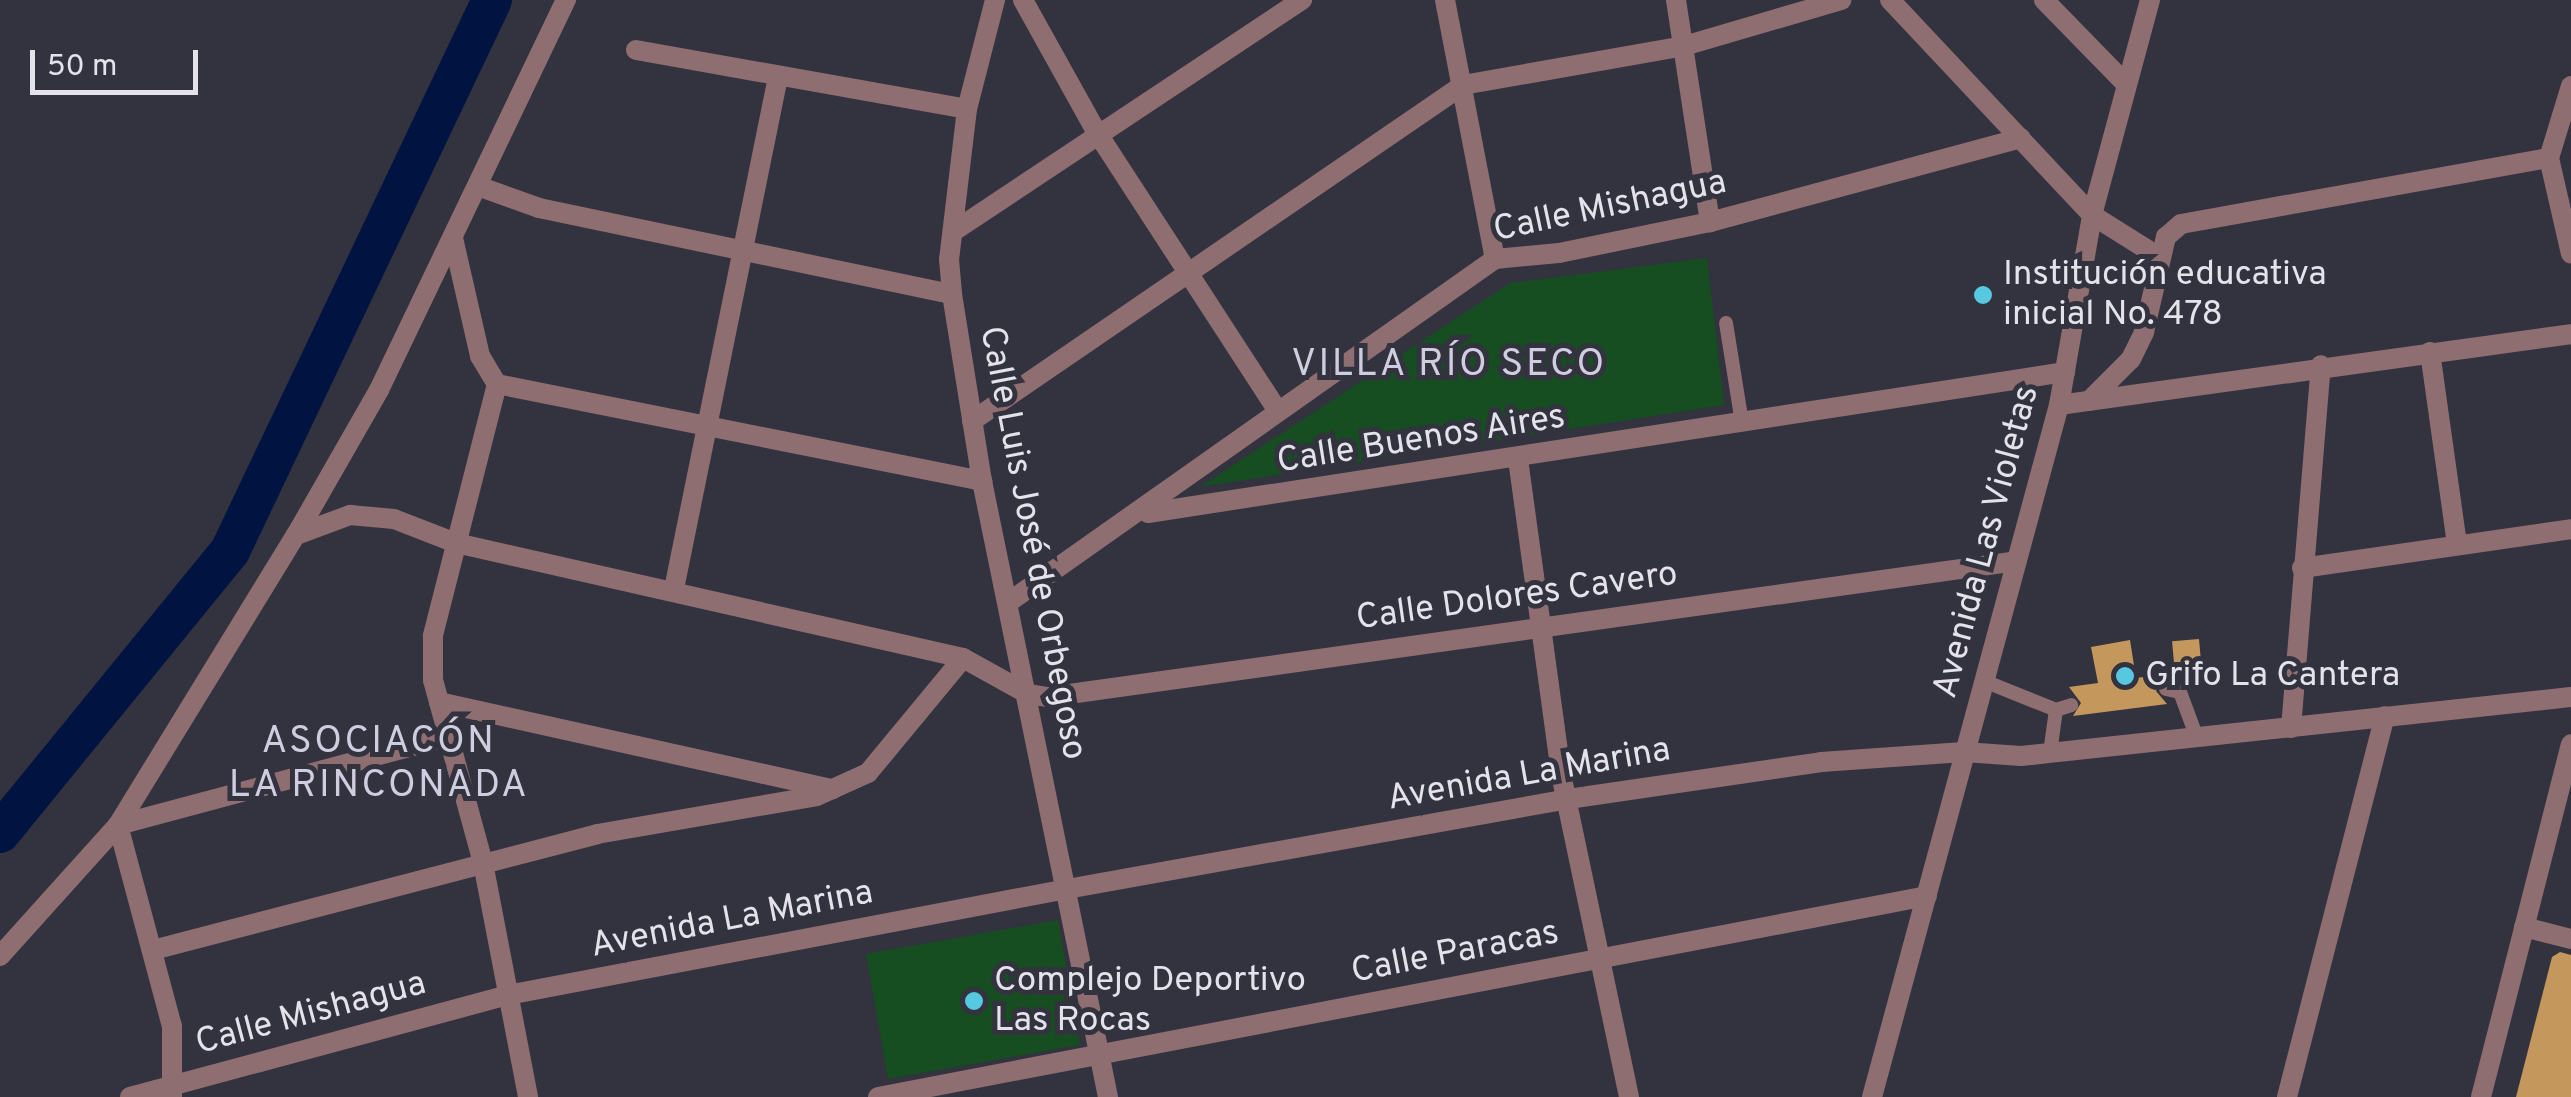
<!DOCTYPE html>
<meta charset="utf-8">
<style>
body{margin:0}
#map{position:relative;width:2571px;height:1097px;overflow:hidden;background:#33323f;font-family:Overpass,sans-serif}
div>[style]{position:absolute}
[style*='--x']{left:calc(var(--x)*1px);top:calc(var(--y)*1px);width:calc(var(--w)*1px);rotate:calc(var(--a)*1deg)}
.green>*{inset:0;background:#164d21;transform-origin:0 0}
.river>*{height:40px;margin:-20px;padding:0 20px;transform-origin:20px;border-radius:20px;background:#001341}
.building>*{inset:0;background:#c4985d;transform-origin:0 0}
.service>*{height:14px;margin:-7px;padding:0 7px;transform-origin:7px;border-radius:7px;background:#8f6e72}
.minor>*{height:20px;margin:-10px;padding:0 10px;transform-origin:10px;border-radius:10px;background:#8f6e72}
.tertiary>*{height:20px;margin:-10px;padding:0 10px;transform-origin:10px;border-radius:10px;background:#8f6e72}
.dots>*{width:28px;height:28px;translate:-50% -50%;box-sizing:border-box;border:5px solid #33323f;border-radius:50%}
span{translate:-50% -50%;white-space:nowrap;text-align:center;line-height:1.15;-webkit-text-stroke:10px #33323f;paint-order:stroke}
.street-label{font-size:35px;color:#e4e3ec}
.poi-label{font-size:35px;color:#e4e3ec}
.left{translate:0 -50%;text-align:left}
.neighbourhood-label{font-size:38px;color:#cfcddf;letter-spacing:2.5px}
.scale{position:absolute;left:30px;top:50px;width:168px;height:45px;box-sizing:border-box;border:5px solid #e4e3ec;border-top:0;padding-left:12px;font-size:30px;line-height:35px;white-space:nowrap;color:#e4e3ec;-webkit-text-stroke:8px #33323f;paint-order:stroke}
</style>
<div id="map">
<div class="green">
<i style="clip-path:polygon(1707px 258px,1724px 405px,1200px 487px,1510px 283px)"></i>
<i style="left:1058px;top:920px;width:127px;height:195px;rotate:80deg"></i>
</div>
<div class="river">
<i style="--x:0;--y:833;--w:364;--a:-50.8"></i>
<i style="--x:230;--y:551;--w:610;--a:-64.57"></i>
</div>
<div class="building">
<i style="left:2199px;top:639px;width:33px;height:27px;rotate:85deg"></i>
<i style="clip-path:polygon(2130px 640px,2136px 678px,2164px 674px,2156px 691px,2167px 704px,2073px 716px,2081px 703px,2069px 687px,2098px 683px,2091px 647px)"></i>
<i style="clip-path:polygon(2560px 952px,2571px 955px,2571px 1097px,2516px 1097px,2552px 957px)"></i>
</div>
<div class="service">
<i style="--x:1726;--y:323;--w:101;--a:80.9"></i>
<i style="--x:1984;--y:681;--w:78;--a:21.9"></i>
<i style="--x:2166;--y:689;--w:14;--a:12"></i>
<i style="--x:2180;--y:692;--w:49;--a:69.7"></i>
<i style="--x:2050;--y:753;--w:43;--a:-82.1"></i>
<i style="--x:2056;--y:710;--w:16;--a:-18"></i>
</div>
<div class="minor">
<i style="--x:995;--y:0;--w:113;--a:104.4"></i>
<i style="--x:967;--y:109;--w:151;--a:96.8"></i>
<i style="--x:949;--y:259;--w:35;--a:85"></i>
<i style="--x:952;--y:294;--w:189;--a:80.9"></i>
<i style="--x:982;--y:481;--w:629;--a:78.44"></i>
<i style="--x:1023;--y:0;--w:150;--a:60.9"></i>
<i style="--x:1096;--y:131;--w:334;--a:57"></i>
<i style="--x:1445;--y:0;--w:264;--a:79.1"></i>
<i style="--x:1676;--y:0;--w:225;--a:81.3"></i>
<i style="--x:2044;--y:0;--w:116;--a:45.7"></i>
<i style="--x:2150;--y:0;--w:223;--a:105.1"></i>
<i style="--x:2092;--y:215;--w:79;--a:32.1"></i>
<i style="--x:636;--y:50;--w:336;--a:10.1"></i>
<i style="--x:2571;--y:86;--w:75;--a:107"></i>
<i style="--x:2549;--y:158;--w:98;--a:77.1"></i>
<i style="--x:478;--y:186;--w:65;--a:19.8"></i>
<i style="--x:539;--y:208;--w:422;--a:11.8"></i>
<i style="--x:954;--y:231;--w:418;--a:-33.6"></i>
<i style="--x:453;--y:238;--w:121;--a:77.1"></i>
<i style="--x:480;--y:356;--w:33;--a:59"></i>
<i style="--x:497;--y:384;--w:495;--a:11.3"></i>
<i style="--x:2430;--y:352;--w:195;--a:82"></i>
<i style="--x:497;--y:384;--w:260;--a:104.3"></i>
<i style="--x:433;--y:636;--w:44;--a:90"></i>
<i style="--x:433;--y:680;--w:190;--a:74.7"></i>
<i style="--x:483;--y:863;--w:238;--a:79.1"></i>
<i style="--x:2089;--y:401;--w:59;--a:-45"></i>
<i style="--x:2131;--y:359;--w:30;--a:-64"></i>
<i style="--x:2144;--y:332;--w:98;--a:-77"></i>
<i style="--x:2166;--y:237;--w:20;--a:-41"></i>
<i style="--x:2181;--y:224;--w:374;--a:-10.2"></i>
<i style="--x:2059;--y:405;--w:517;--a:-7.89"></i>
<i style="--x:972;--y:421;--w:595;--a:-34.38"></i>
<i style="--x:1463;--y:85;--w:224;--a:-10"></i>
<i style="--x:1684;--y:46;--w:164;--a:-16.3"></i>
<i style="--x:1518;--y:459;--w:323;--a:82.2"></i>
<i style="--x:1562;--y:779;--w:325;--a:78.1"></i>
<i style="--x:1148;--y:513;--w:928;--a:-8.74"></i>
<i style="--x:296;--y:535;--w:58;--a:-20.3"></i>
<i style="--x:350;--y:515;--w:44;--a:5.2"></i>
<i style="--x:394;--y:519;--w:66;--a:21.2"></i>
<i style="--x:456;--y:543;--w:520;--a:12.78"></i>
<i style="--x:963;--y:658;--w:74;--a:29"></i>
<i style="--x:1028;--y:694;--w:20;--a:9"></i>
<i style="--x:1048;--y:697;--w:978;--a:-7.99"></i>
<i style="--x:2302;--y:568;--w:272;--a:-8.2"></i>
<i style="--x:674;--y:589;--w:522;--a:-78.52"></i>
<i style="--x:1009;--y:602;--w:595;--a:-35.21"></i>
<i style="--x:1495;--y:259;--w:64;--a:-5.4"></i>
<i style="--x:1559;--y:253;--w:154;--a:-11.6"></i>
<i style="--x:1710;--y:222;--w:322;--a:-15.1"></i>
<i style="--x:439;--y:702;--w:403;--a:12.5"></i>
<i style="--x:2291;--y:728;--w:364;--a:-85.3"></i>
<i style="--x:118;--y:825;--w:344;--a:-15"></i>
<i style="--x:118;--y:825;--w:208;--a:75"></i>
<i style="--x:172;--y:1026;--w:70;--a:90"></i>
<i style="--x:2524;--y:927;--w:49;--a:14.3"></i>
<i style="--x:153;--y:950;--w:459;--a:-14.6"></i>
<i style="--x:597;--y:834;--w:223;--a:-9.8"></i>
<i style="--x:817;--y:796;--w:56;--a:-24.3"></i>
<i style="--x:868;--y:773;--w:149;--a:-50.4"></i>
<i style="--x:0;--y:956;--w:176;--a:-48"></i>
<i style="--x:118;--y:825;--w:340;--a:-58.5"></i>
<i style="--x:296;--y:535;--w:167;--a:-60.2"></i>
<i style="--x:379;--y:390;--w:433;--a:-64.4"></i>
<i style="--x:130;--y:1097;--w:392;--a:-15.1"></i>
<i style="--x:508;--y:995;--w:569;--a:-10.74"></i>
<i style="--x:1067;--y:889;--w:509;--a:-10.18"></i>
<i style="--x:1568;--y:799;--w:256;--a:-8.3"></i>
<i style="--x:1821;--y:762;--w:143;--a:-4"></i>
<i style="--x:878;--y:1097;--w:1068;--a:-10.85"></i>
<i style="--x:2287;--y:1097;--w:393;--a:-75.6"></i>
</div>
<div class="tertiary">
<i style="--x:1964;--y:752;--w:57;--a:4"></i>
<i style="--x:2021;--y:756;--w:553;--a:-6.12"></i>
<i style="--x:1872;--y:1097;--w:717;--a:-74.88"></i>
<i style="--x:2059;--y:405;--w:193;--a:-80.1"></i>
<i style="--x:2092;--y:215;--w:295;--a:-133.2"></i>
<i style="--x:2481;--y:1097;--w:364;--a:-75.7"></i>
</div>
<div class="dots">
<i style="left:1983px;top:295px;background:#56c9e1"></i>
<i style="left:2125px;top:676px;background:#56c9e1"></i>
<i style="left:974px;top:1001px;background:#56c9e1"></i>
</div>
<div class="street-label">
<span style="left:1610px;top:207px;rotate:-12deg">Calle Mishagua</span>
<span style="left:1421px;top:440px;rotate:-9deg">Calle Buenos Aires</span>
<span style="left:1987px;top:542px;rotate:-75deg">Avenida Las Violetas</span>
<span style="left:1032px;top:543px;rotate:79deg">Calle Luis José de Orbegoso</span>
<span style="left:1517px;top:597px;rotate:-8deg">Calle Dolores Cavero</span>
<span style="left:1529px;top:775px;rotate:-10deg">Avenida La Marina</span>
<span style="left:732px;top:920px;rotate:-11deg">Avenida La Marina</span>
<span style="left:1455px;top:953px;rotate:-11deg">Calle Paracas</span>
<span style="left:311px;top:1014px;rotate:-15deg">Calle Mishagua</span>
</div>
<div class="poi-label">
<span class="left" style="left:2003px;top:295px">Institución educativa<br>inicial No. 478</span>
<span class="left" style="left:2145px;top:676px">Grifo La Cantera</span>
<span class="left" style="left:994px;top:1001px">Complejo Deportivo<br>Las Rocas</span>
</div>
<div class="neighbourhood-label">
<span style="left:1449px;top:366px">VILLA RÍO SECO</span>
<span style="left:379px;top:765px">ASOCIACÓN<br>LA RINCONADA</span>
</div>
<div class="scale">50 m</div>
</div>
